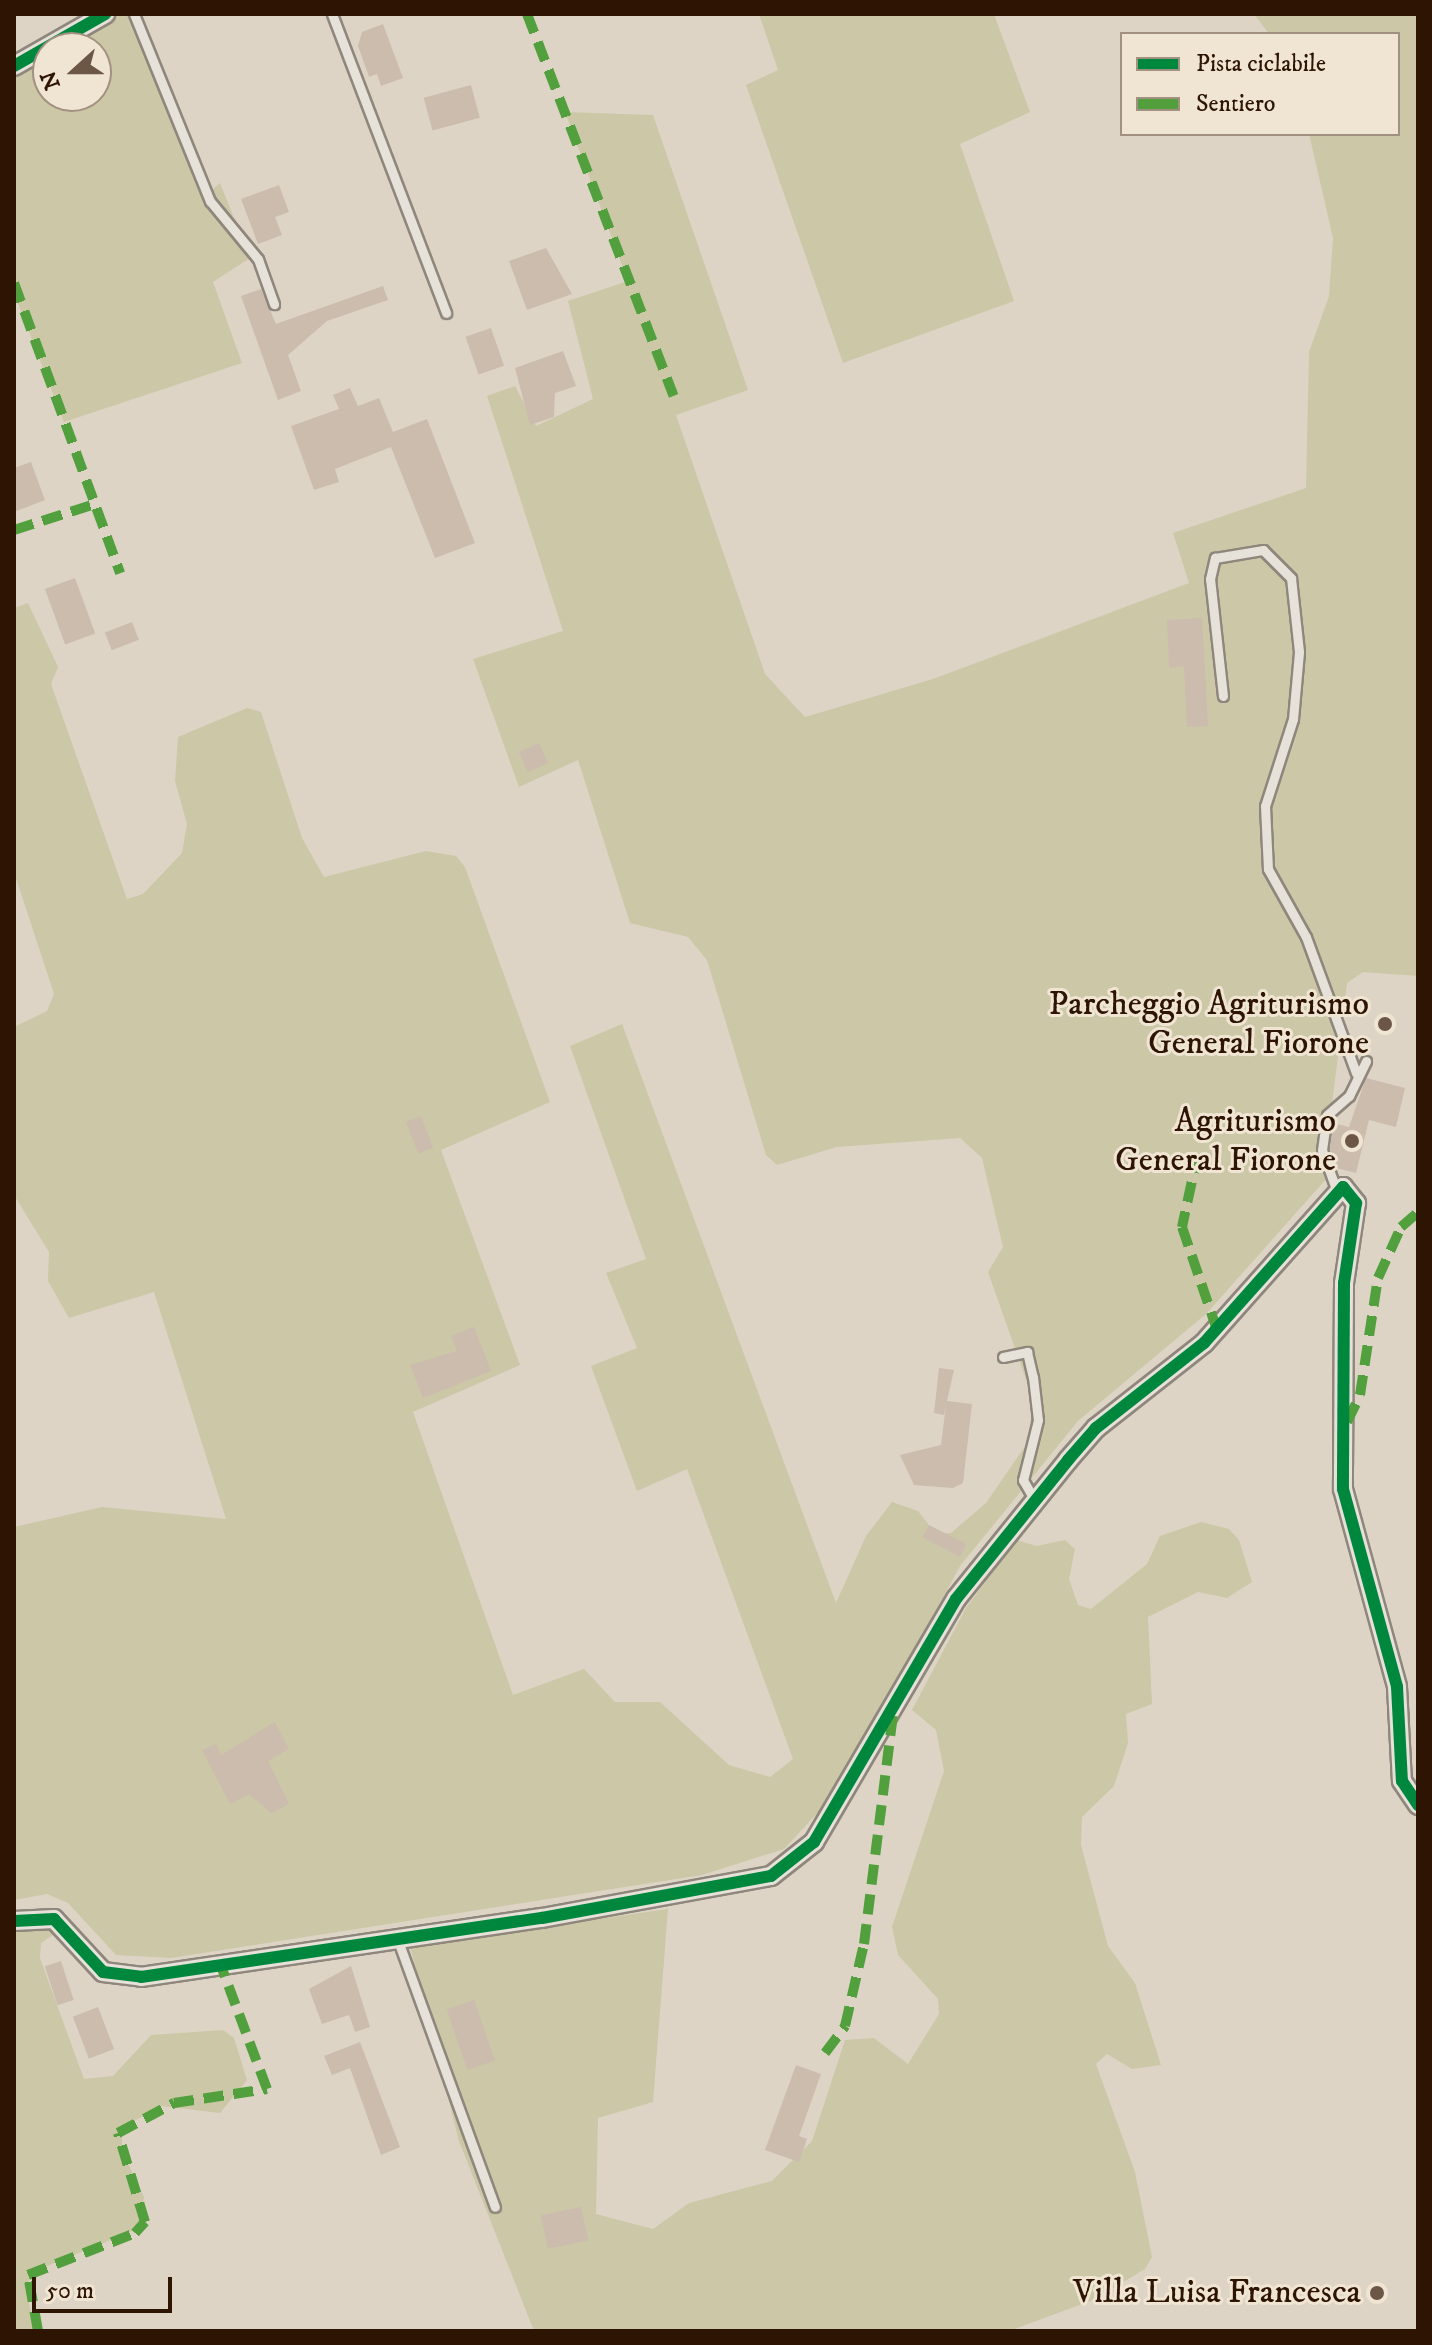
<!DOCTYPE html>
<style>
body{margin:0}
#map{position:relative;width:1432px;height:2345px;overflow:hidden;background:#ded4c6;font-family:"IM FELL DW Pica",serif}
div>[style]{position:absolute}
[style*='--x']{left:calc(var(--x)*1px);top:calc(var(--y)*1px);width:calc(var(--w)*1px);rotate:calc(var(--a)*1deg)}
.green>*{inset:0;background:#ccc7a6}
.building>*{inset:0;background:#cbbcae;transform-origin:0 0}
.roads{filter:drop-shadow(2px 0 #8f867c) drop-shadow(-2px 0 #8f867c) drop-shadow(0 2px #8f867c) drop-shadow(0 -2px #8f867c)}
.lane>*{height:9px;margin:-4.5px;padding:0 4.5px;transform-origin:4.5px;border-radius:4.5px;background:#e6e1d9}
.street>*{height:18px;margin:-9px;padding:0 9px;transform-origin:9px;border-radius:9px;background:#e6e1d9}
.quiet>*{height:10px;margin-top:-5px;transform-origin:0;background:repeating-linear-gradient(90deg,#52a03d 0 20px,transparent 0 30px)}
.cycleway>*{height:12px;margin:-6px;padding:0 6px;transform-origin:6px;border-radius:6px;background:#00873e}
.dots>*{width:22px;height:22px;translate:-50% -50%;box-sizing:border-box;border:4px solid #f0e5d3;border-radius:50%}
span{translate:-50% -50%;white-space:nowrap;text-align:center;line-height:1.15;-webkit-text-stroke:6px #f0e5d3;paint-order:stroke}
.poi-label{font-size:34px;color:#2e1403}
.right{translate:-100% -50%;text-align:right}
.frame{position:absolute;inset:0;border:16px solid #2e1403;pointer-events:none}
.legend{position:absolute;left:1120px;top:32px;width:280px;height:104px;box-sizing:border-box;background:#f0e5d3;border:2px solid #a29180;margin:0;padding:10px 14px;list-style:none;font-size:24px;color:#2e1403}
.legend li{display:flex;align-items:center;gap:16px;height:40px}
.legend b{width:40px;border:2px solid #a29180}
.north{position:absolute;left:32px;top:32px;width:80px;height:80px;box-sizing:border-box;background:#f0e5d3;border:2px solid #a29180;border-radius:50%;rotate:249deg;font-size:22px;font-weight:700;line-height:32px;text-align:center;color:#2e1403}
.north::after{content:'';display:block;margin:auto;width:28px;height:36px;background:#6c5747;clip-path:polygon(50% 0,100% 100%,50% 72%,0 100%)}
.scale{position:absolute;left:32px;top:2277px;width:140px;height:36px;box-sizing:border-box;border:4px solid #2e1403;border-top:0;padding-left:10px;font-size:24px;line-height:28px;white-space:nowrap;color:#2e1403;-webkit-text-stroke:6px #f0e5d3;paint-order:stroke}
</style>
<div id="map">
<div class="green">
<i style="clip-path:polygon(116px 14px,128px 14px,203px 198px,220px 183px,250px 258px,213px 282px,242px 363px,64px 422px,14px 293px,14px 67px,48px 50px,48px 96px,96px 96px,96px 48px,51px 48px)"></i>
<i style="clip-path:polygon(759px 14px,994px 14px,1030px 112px,960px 144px,1014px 301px,843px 363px,746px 85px,778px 70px)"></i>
<i style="clip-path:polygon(1254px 14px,1418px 14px,1418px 976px,1363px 972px,1347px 983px,1326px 1153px,1336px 1168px,1206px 1314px,1078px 1421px,960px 1566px,863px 1745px,823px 1807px,784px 1849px,702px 1875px,171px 1958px,116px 1955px,68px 1903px,47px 1894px,14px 1900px,14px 1527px,102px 1507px,226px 1519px,154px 1292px,69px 1318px,48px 1281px,49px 1252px,14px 1195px,14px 1027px,47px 1011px,54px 994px,14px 872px,14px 608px,28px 603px,58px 667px,51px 684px,127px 899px,143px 894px,182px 853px,187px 824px,175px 781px,178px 737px,247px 708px,261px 712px,302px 838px,324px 877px,426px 851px,456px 856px,465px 867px,550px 1102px,441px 1150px,520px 1365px,413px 1412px,513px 1695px,584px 1669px,615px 1702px,660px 1702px,729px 1765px,770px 1777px,793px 1759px,687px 1469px,637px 1491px,591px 1366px,637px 1348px,606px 1273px,646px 1259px,570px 1046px,622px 1024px,836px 1603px,866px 1536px,892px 1502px,918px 1511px,936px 1534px,951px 1533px,986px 1503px,1028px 1442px,1033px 1399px,988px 1272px,1003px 1247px,982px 1158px,960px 1138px,837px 1147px,777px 1165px,766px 1155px,707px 960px,688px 937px,630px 923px,578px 760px,519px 787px,473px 659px,563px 631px,487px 396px,515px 386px,536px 426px,593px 399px,568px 301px,628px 281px,565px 112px,653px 115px,748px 390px,676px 415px,765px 674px,805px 717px,933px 679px,1189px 583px,1173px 533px,1306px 488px,1309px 352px,1329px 296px,1333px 238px,1309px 134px,1398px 134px,1398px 34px,1269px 34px)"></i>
<i style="clip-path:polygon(1201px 1522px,1229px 1529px,1239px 1540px,1252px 1582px,1227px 1598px,1198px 1592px,1148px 1617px,1152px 1704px,1126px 1714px,1128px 1743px,1114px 1786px,1082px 1817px,1081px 1845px,1108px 1946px,1135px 1983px,1161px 2065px,1132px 2069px,1107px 2054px,1096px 2064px,1135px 2172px,1152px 2257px,1145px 2269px,1093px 2300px,1009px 2331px,534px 2331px,459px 2141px,410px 1946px,668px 1909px,653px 2102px,598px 2118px,596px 2214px,653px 2229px,689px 2203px,772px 2181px,812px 2141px,845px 2040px,874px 2038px,908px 2064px,939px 2014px,938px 1999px,898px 1955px,892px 1927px,944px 1771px,936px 1730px,912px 1710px,966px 1608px,1016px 1540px,1037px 1546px,1065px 1540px,1075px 1549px,1069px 1579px,1078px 1605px,1091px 1609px,1147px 1564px,1160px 1536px)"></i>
<i style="clip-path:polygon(50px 1925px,56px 1933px,41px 1943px,40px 1958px,84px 2079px,113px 2076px,151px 2035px,223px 2030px,234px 2038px,247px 2080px,220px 2113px,161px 2106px,122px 2128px,122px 2151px,144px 2197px,140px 2228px,35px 2271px,26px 2285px,34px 2331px,14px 2331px,14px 1929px)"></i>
</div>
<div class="building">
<i style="clip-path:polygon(383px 24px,403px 78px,381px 86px,377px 74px,369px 77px,358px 46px,362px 32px)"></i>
<i style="left:471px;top:85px;width:34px;height:49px;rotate:75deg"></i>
<i style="clip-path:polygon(279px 185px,289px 212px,275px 217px,282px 235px,258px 244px,241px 199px)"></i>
<i style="clip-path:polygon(546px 248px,572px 294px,527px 310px,509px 261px)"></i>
<i style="clip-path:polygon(383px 286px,388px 300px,327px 321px,288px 355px,301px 391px,278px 400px,241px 296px,261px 289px,276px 324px)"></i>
<i style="left:491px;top:328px;width:40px;height:27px;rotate:71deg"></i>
<i style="clip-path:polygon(563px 351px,576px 386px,555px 393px,554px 417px,530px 425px,515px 368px)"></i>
<i style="clip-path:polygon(350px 388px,358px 406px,379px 398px,393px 432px,427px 419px,475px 543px,435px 558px,391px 447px,335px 469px,339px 482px,314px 490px,291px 426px,339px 409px,333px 395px)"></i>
<i style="clip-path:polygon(31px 462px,45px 500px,14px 512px,14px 468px)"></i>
<i style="left:75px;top:578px;width:59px;height:32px;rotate:70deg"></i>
<i style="clip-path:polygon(1202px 618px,1208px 726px,1187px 727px,1184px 666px,1169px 668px,1167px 620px)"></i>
<i style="left:132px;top:622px;width:19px;height:29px;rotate:69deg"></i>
<i style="left:539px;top:743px;width:22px;height:22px;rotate:66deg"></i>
<i style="clip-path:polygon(1366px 1078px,1405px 1088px,1396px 1127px,1369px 1120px,1356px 1173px,1336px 1168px,1330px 1149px,1333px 1123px,1349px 1127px)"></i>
<i style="left:421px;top:1116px;width:34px;height:16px;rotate:69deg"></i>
<i style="clip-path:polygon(474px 1327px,491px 1371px,423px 1398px,410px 1365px,457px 1351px,451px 1336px)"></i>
<i style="clip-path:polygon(939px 1368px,954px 1370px,947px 1401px,972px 1404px,963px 1483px,953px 1488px,914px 1485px,900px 1455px,941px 1445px,946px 1405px,944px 1415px,934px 1413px)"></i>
<i style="left:929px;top:1525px;width:42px;height:14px;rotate:27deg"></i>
<i style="clip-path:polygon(275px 1722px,289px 1749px,268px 1761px,289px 1804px,271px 1813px,249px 1794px,230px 1804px,202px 1750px,216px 1744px,221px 1755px)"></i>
<i style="left:61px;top:1961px;width:41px;height:17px;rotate:72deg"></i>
<i style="clip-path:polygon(351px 1966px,370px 2027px,355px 2032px,349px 2015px,322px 2024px,309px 1989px)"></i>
<i style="left:474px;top:2000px;width:64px;height:29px;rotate:71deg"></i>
<i style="left:98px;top:2007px;width:45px;height:27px;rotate:69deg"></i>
<i style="clip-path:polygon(360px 2042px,400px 2147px,381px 2155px,350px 2068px,332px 2075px,324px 2056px)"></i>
<i style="clip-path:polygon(796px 2065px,821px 2074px,799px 2136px,807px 2139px,799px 2162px,765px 2150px)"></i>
<i style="left:581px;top:2207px;width:34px;height:41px;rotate:78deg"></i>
</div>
<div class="roads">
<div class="lane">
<i style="--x:134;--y:14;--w:202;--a:67.9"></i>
<i style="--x:210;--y:201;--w:75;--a:50.4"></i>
<i style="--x:258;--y:259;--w:48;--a:70.4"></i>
<i style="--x:332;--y:14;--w:320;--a:69.1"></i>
<i style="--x:1223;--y:696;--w:118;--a:-96.3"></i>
<i style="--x:1210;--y:579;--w:22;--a:-77"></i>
<i style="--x:1215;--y:558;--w:49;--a:-9.5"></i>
<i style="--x:1263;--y:550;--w:40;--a:45"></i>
<i style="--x:1291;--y:578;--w:74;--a:83.8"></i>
<i style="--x:1299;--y:652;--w:67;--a:95.1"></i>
<i style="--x:1293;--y:719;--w:91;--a:107.8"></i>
<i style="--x:1265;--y:806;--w:63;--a:87.3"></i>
<i style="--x:1268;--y:869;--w:78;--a:60.8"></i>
<i style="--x:1306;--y:937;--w:145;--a:69.8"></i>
<i style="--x:1336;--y:1189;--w:41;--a:-109.7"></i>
<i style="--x:1322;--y:1150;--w:35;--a:-82"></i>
<i style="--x:1327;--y:1115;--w:29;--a:-41"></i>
<i style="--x:1349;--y:1096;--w:39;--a:-64"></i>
<i style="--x:1003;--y:1357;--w:25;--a:-12"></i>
<i style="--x:1027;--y:1352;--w:26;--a:77"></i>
<i style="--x:1033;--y:1377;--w:43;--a:83.4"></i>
<i style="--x:1038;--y:1420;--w:62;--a:104"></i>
<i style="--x:1023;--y:1480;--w:24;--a:60"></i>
<i style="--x:397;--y:1938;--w:286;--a:70"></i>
</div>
<div class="street">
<i style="--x:14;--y:66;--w:105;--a:-29.7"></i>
<i style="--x:14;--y:1921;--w:40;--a:-2.9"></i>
<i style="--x:54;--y:1919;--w:72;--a:47.2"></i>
<i style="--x:103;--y:1972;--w:38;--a:7"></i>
<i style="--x:141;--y:1977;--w:405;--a:-8.4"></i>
<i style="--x:542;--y:1918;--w:233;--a:-10.4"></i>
<i style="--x:771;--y:1876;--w:55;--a:-38.3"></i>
<i style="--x:814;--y:1842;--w:281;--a:-59.7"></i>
<i style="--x:956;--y:1599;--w:179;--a:-51.1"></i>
<i style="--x:1068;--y:1460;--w:43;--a:-48.8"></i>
<i style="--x:1096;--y:1428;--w:137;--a:-38.2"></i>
<i style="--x:1204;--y:1343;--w:209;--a:-48.3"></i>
<i style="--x:1343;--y:1187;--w:21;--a:51"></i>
<i style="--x:1356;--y:1203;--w:81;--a:98.5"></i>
<i style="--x:1344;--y:1283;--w:206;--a:90.3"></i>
<i style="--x:1343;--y:1489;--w:205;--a:74.7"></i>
<i style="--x:1397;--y:1687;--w:94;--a:87"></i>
<i style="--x:1402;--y:1781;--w:29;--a:56"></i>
</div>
</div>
<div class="quiet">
<i style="--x:527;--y:14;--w:409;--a:69"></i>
<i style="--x:14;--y:283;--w:309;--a:69.9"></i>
<i style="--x:14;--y:530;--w:85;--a:-17.8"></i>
<i style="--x:1198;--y:1153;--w:76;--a:102.2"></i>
<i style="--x:1182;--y:1227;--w:109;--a:71.2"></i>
<i style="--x:1347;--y:1422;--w:30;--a:-64"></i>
<i style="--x:1360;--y:1395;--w:118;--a:-81.3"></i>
<i style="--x:1378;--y:1278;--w:56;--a:-65.7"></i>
<i style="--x:1401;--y:1227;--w:23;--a:-41"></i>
<i style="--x:825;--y:2053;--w:34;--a:-53"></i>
<i style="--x:845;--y:2026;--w:84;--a:-77"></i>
<i style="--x:864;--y:1944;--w:231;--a:-82.8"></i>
<i style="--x:38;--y:2331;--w:57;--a:-100.1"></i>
<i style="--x:28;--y:2275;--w:115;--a:-21.4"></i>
<i style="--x:135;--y:2233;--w:15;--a:-48"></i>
<i style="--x:145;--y:2222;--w:93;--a:-106.9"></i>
<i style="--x:118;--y:2133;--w:64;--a:-28.2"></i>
<i style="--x:174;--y:2103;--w:94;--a:-8.6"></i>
<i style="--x:267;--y:2089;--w:131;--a:-110.5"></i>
</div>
<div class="cycleway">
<i style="--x:14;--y:66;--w:105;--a:-29.7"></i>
<i style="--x:14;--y:1921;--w:40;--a:-2.9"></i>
<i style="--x:54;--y:1919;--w:72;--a:47.2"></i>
<i style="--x:103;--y:1972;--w:38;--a:7"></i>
<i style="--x:141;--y:1977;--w:405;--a:-8.4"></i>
<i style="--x:542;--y:1918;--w:233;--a:-10.4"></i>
<i style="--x:771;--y:1876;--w:55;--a:-38.3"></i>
<i style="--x:814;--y:1842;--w:281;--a:-59.7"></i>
<i style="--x:956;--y:1599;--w:179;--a:-51.1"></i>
<i style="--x:1068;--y:1460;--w:43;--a:-48.8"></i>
<i style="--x:1096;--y:1428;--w:137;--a:-38.2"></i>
<i style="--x:1204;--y:1343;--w:209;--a:-48.3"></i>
<i style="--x:1343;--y:1187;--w:21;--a:51"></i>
<i style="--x:1356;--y:1203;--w:81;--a:98.5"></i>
<i style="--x:1344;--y:1283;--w:206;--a:90.3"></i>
<i style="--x:1343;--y:1489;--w:205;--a:74.7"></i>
<i style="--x:1397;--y:1687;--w:94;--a:87"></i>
<i style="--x:1402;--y:1781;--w:29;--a:56"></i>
</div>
<div class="dots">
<i style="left:1385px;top:1024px;background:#6c5747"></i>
<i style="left:1352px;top:1141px;background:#6c5747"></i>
<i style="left:1377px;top:2293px;background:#6c5747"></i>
</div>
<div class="poi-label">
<span class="right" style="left:1369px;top:1024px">Parcheggio Agriturismo<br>General Fiorone</span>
<span class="right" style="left:1336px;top:1141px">Agriturismo<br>General Fiorone</span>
<span class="right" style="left:1361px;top:2293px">Villa Luisa Francesca</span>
</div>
<div class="frame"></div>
<ul class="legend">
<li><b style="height:10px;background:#00873e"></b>Pista ciclabile</li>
<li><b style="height:10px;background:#52a03d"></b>Sentiero</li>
</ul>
<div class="north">N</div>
<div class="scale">50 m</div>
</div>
